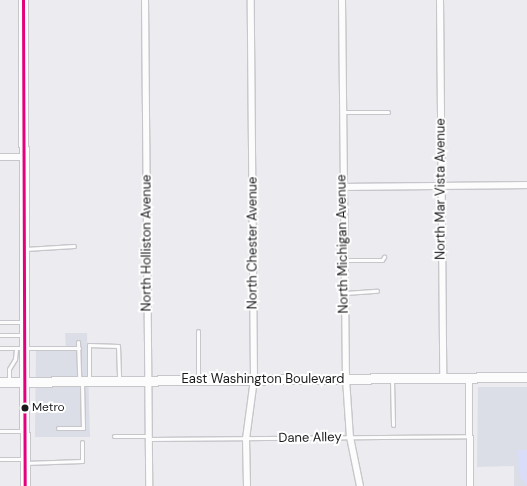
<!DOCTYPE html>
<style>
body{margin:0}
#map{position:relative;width:527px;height:486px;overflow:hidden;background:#ebebf0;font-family:"DM Sans",sans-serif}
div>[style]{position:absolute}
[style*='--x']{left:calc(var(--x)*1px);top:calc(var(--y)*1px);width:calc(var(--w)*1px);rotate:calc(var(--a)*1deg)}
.built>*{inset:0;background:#dbdde7}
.green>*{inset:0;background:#d9ddf7}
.roads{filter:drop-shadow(1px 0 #c7c7cb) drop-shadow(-1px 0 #c7c7cb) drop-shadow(0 1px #c7c7cb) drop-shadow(0 -1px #c7c7cb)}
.lane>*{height:3px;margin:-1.5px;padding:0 1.5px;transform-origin:1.5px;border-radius:1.5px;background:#fcfcfd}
.street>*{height:6px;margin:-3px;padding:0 3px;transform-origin:3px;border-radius:3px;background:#fcfcfd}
.secondary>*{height:9px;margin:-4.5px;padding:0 4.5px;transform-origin:4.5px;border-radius:4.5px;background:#fcfcfd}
.bus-1>*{height:3px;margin:-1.5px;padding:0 1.5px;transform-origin:1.5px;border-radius:1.5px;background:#e5007d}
.dots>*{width:11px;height:11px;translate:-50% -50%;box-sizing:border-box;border:2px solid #fff;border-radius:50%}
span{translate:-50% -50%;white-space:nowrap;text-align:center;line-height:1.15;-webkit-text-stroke:4px #fff;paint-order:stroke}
.bus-label{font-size:12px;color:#191a1c}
.left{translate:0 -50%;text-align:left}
.street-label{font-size:13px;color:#191a1c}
</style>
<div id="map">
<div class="built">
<i style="clip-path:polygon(65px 333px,87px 333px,90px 437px,35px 437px,36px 350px,66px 350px)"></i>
<i style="clip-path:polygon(478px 387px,527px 387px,527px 486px,514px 486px,514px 466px,477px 467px)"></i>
</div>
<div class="green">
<i style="clip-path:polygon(517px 450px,527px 450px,527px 486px,519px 475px)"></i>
</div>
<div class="roads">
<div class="lane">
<i style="--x:342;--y:112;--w:46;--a:0"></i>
<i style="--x:25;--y:249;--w:49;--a:-3.5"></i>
<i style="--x:345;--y:260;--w:37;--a:0"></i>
<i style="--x:382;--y:260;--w:4;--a:-56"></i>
<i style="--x:345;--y:293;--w:32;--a:-4"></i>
<i style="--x:0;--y:322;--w:22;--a:0"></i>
<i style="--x:198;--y:331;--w:47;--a:90"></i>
<i style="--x:0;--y:335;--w:23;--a:0"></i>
<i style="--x:78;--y:342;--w:37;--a:88"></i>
<i style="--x:0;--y:348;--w:79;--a:0"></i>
<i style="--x:89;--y:380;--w:35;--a:-90"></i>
<i style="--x:89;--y:345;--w:29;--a:2"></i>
<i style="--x:118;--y:346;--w:33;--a:88"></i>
<i style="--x:392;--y:380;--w:45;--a:88.7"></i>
<i style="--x:9;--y:381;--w:12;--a:-90"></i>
<i style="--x:9;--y:369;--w:12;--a:-59"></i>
<i style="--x:15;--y:359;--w:9;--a:-84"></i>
<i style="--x:58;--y:428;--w:25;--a:0"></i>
<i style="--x:83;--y:428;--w:45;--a:-91.3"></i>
<i style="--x:0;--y:431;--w:24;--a:0"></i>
<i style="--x:114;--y:436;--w:35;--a:0"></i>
<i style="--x:149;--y:439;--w:321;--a:-0.5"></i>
<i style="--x:0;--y:459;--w:24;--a:0"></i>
<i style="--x:25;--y:463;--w:57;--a:-2"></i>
<i style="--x:82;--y:461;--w:19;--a:-90"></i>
</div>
<div class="street">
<i style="--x:145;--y:0;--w:486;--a:89.5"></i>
<i style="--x:342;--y:0;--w:379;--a:89.4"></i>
<i style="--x:346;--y:379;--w:58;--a:86.1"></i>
<i style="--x:350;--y:437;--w:50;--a:78.5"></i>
<i style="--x:440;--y:0;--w:378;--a:89.5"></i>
<i style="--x:0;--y:157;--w:25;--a:0"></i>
<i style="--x:343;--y:187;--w:184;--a:-0.6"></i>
<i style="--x:469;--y:377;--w:109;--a:89.5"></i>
<i style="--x:247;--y:486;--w:47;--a:-91.2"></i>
<i style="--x:246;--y:439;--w:61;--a:-82.4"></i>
<i style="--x:254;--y:379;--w:379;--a:-90.5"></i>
</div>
<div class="secondary">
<i style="--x:23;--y:0;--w:486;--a:89.8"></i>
<i style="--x:0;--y:382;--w:527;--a:-0.54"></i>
</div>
</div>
<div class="bus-1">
<i style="--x:23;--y:0;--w:486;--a:89.8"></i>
</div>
<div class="dots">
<i style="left:25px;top:408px;background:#191a1c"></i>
</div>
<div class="bus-label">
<span class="left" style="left:32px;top:408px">Metro</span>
</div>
<div class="street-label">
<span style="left:441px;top:189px;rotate:-90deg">North Mar Vista Avenue</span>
<span style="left:147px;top:243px;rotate:-90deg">North Holliston Avenue</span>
<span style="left:253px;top:243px;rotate:-90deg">North Chester Avenue</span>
<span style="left:343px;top:244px;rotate:-91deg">North Michigan Avenue</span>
<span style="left:263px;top:379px">East Washington Boulevard</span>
<span style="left:310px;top:438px;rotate:-1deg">Dane Alley</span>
</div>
</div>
